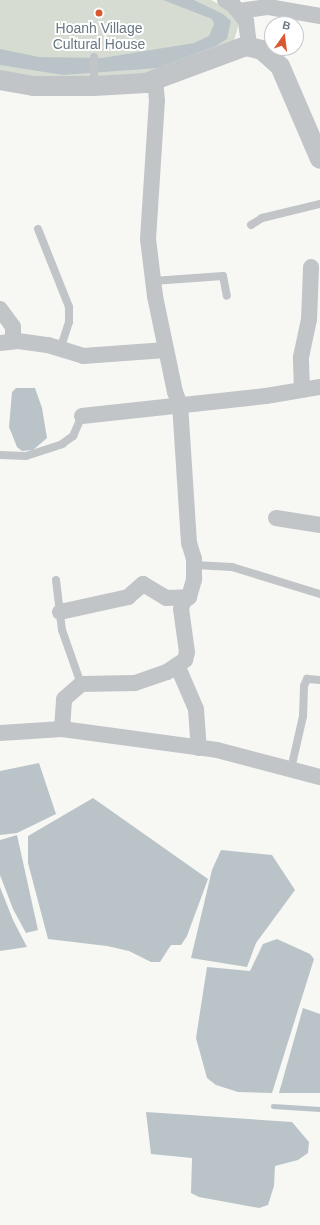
<!DOCTYPE html>
<style>
body{margin:0}
#map{position:relative;width:320px;height:1225px;overflow:hidden;background:#f7f7f4;font-family:Helvetica,sans-serif}
div>[style]{position:absolute}
[style*='--x']{left:calc(var(--x)*1px);top:calc(var(--y)*1px);width:calc(var(--w)*1px);rotate:calc(var(--a)*1deg)}
.green>*{inset:0;background:#d7dcd3}
.water>*{inset:0;background:#bac4c8}
.stream>*{height:4.5px;margin:-2.25px;padding:0 2.25px;transform-origin:2.25px;border-radius:2.25px;background:#bac4c8}
.service>*{height:8px;margin:-4px;padding:0 4px;transform-origin:4px;border-radius:4px;background:#c1c5c8}
.minor>*{height:16px;margin:-8px;padding:0 8px;transform-origin:8px;border-radius:8px;background:#c1c5c8}
.tertiary>*{height:20px;margin:-10px;padding:0 10px;transform-origin:10px;border-radius:10px;background:#c1c5c8}
.dots>*{width:11px;height:11px;translate:-50% -50%;box-sizing:border-box;border:2px solid #fff;border-radius:50%}
span{translate:-50% -50%;white-space:nowrap;text-align:center;line-height:1.15;-webkit-text-stroke:4px #fff;paint-order:stroke}
.poi-label{font-size:14px;color:#687783}
.north{position:absolute;left:264px;top:16px;width:40px;height:40px;box-sizing:border-box;background:#fff;border:1px solid #c3c9cd;border-radius:50%;rotate:14deg;font-size:11px;font-weight:700;line-height:16px;text-align:center;color:#687783}
.north::after{content:'';display:block;margin:auto;width:14px;height:18px;background:#d95832;clip-path:polygon(50% 0,100% 100%,50% 72%,0 100%)}
</style>
<div id="map">
<div class="green">
<i style="clip-path:polygon(0 0,211px 0,230px 10px,239px 23px,234px 41px,146px 76px,62px 80px,0 71px)"></i>
</div>
<div class="water">
<i style="clip-path:polygon(163px 0,194px 0,223px 14px,231px 21px,227px 39px,216px 46px,158px 68px,63px 75px,0 65px,0 49px,39px 57px,102px 58px,194px 43px,209px 36px,214px 24px,212px 19px)"></i>
<i style="clip-path:polygon(16px 388px,35px 388px,42px 408px,47px 438px,33px 450px,22px 451px,17px 447px,9px 427px,12px 392px)"></i>
<i style="clip-path:polygon(39px 763px,56px 814px,17px 833px,0 835px,0 771px)"></i>
<i style="clip-path:polygon(93px 798px,208px 879px,187px 936px,181px 945px,171px 945px,160px 962px,151px 962px,129px 951px,107px 946px,48px 939px,28px 863px,28px 836px)"></i>
<i style="clip-path:polygon(17px 835px,38px 930px,26px 933px,13px 909px,0 875px,0 840px)"></i>
<i style="clip-path:polygon(221px 850px,272px 855px,295px 890px,256px 943px,247px 967px,191px 958px,212px 870px)"></i>
<i style="clip-path:polygon(0 887px,13px 920px,27px 947px,0 951px)"></i>
<i style="clip-path:polygon(277px 939px,310px 954px,314px 959px,272px 1093px,238px 1092px,216px 1085px,207px 1078px,196px 1038px,207px 967px,250px 971px,263px 944px)"></i>
<i style="clip-path:polygon(303px 1008px,320px 1014px,320px 1093px,279px 1093px)"></i>
<i style="clip-path:polygon(146px 1112px,292px 1122px,309px 1142px,308px 1153px,298px 1160px,275px 1166px,274px 1186px,268px 1205px,259px 1208px,199px 1197px,191px 1193px,192px 1158px,151px 1154px)"></i>
</div>
<div class="stream">
<i style="--x:273;--y:1106;--w:47;--a:3.7"></i>
</div>
<div class="service">
<i style="--x:94;--y:86;--w:29;--a:-90"></i>
<i style="--x:251;--y:225;--w:13;--a:-32"></i>
<i style="--x:262;--y:218;--w:60;--a:-13.6"></i>
<i style="--x:38;--y:229;--w:84;--a:68.3"></i>
<i style="--x:69;--y:307;--w:15;--a:90"></i>
<i style="--x:69;--y:322;--w:29;--a:108"></i>
<i style="--x:153;--y:281;--w:70;--a:-4.1"></i>
<i style="--x:223;--y:276;--w:20;--a:79"></i>
<i style="--x:0;--y:455;--w:26;--a:2"></i>
<i style="--x:26;--y:456;--w:38;--a:-18"></i>
<i style="--x:62;--y:444;--w:14;--a:-36"></i>
<i style="--x:73;--y:436;--w:22;--a:-66"></i>
<i style="--x:194;--y:565;--w:38;--a:3"></i>
<i style="--x:232;--y:567;--w:92;--a:17.1"></i>
<i style="--x:56;--y:580;--w:50;--a:83.2"></i>
<i style="--x:62;--y:630;--w:57;--a:70.6"></i>
<i style="--x:291;--y:769;--w:54;--a:-77.2"></i>
<i style="--x:303;--y:716;--w:30;--a:-88"></i>
<i style="--x:304;--y:686;--w:8;--a:-67"></i>
<i style="--x:307;--y:679;--w:13;--a:4"></i>
</div>
<div class="minor">
<i style="--x:225;--y:0;--w:9;--a:32"></i>
<i style="--x:233;--y:5;--w:21;--a:51"></i>
<i style="--x:246;--y:21;--w:26;--a:83"></i>
<i style="--x:239;--y:11;--w:30;--a:-8"></i>
<i style="--x:269;--y:7;--w:52;--a:10"></i>
<i style="--x:0;--y:309;--w:22;--a:54"></i>
<i style="--x:13;--y:327;--w:14;--a:90"></i>
<i style="--x:0;--y:343;--w:18;--a:-6"></i>
<i style="--x:18;--y:341;--w:30;--a:8"></i>
<i style="--x:48;--y:345;--w:37;--a:17"></i>
<i style="--x:83;--y:356;--w:83;--a:-4.1"></i>
<i style="--x:302;--y:390;--w:33;--a:-92"></i>
<i style="--x:301;--y:357;--w:38;--a:-78"></i>
<i style="--x:309;--y:320;--w:53;--a:-87.8"></i>
<i style="--x:82;--y:416;--w:185;--a:-6.2"></i>
<i style="--x:266;--y:396;--w:55;--a:-9.5"></i>
<i style="--x:276;--y:518;--w:45;--a:9"></i>
<i style="--x:60;--y:612;--w:70;--a:-12.4"></i>
<i style="--x:128;--y:597;--w:20;--a:-41"></i>
<i style="--x:143;--y:584;--w:27;--a:31"></i>
<i style="--x:166;--y:598;--w:23;--a:-2"></i>
<i style="--x:177;--y:665;--w:48;--a:66.6"></i>
<i style="--x:196;--y:709;--w:39;--a:86"></i>
<i style="--x:62;--y:729;--w:30;--a:-86"></i>
<i style="--x:64;--y:699;--w:23;--a:-41"></i>
<i style="--x:81;--y:684;--w:54;--a:-1.1"></i>
<i style="--x:135;--y:683;--w:34;--a:-19"></i>
<i style="--x:167;--y:672;--w:22;--a:-34"></i>
<i style="--x:185;--y:660;--w:8;--a:-76"></i>
<i style="--x:187;--y:652;--w:43;--a:-97.9"></i>
<i style="--x:181;--y:609;--w:7;--a:-74"></i>
<i style="--x:183;--y:602;--w:8;--a:-40"></i>
<i style="--x:189;--y:597;--w:19;--a:-74"></i>
<i style="--x:194;--y:579;--w:20;--a:-90"></i>
<i style="--x:194;--y:559;--w:17;--a:-107"></i>
<i style="--x:189;--y:543;--w:138;--a:-93.7"></i>
<i style="--x:180;--y:405;--w:14;--a:-111"></i>
<i style="--x:175;--y:392;--w:98;--a:-101.8"></i>
<i style="--x:155;--y:296;--w:57;--a:-97"></i>
<i style="--x:148;--y:239;--w:138;--a:-86.3"></i>
<i style="--x:157;--y:101;--w:21;--a:-95"></i>
<i style="--x:0;--y:733;--w:62;--a:-3.7"></i>
<i style="--x:62;--y:729;--w:156;--a:7.7"></i>
<i style="--x:217;--y:750;--w:106;--a:14.7"></i>
</div>
<div class="tertiary">
<i style="--x:0;--y:80;--w:34;--a:10"></i>
<i style="--x:33;--y:86;--w:61;--a:0"></i>
<i style="--x:94;--y:86;--w:52;--a:-3.3"></i>
<i style="--x:146;--y:83;--w:107;--a:-20.3"></i>
<i style="--x:246;--y:46;--w:16;--a:14"></i>
<i style="--x:262;--y:50;--w:24;--a:42"></i>
<i style="--x:280;--y:66;--w:101;--a:66.7"></i>
</div>
<div class="dots">
<i style="left:99px;top:13px;background:#d95832"></i>
</div>
<div class="poi-label">
<span style="left:99px;top:36px">Hoanh Village<br>Cultural House</span>
</div>
<div class="north">B</div>
</div>
